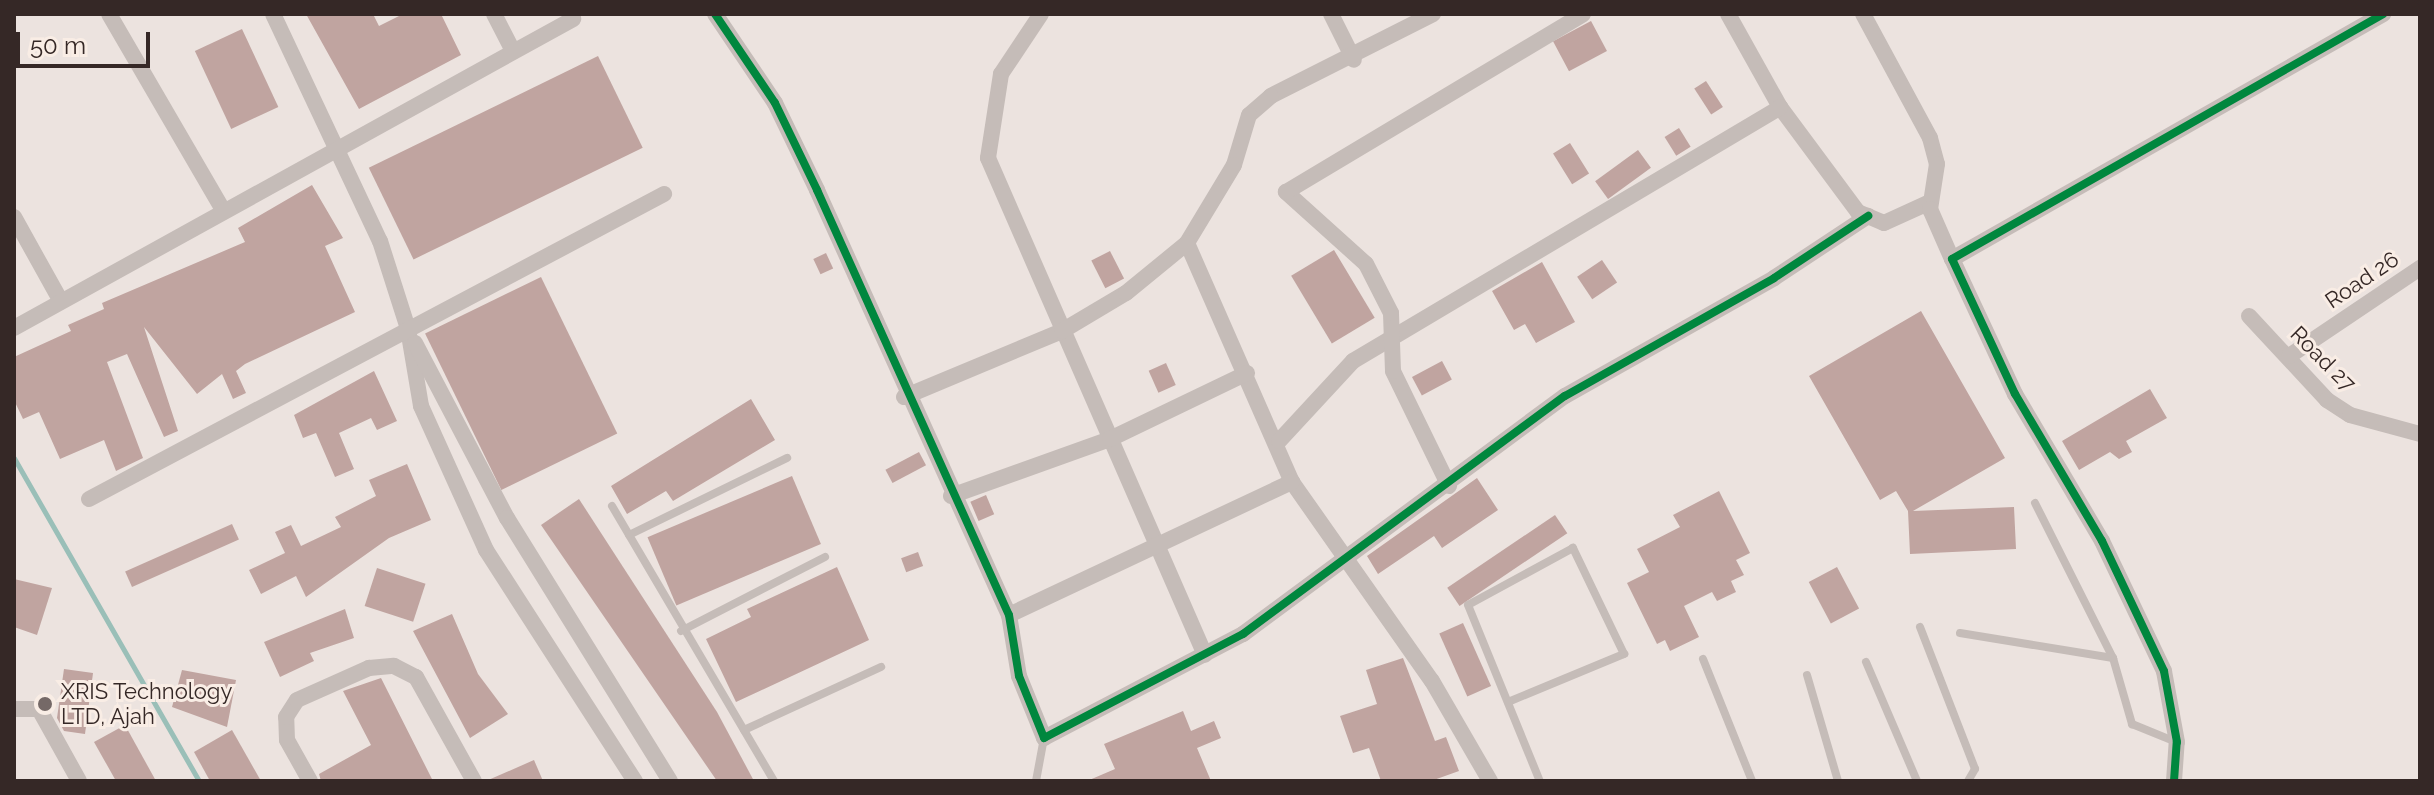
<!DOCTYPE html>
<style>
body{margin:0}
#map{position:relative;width:2434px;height:795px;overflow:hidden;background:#ece3df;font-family:Raleway,sans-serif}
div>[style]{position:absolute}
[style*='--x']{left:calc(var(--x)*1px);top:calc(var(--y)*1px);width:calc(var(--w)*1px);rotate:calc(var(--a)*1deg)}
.stream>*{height:5px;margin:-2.5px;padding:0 2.5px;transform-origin:2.5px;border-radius:2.5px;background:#9abfb8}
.building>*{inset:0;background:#c0a4a0;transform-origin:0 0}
.service>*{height:8px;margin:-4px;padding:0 4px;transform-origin:4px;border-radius:4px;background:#c5bcb8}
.minor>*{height:16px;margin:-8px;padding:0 8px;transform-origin:8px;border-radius:8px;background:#c5bcb8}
.cycleway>*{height:8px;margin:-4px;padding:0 4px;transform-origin:4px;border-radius:4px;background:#00873e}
.dots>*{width:22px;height:22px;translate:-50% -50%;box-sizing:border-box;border:4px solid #f9ede5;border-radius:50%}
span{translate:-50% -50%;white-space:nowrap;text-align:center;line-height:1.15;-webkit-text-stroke:6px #f9ede5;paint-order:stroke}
.street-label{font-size:22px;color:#352826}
.poi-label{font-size:22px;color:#352826}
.left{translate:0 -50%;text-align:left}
.frame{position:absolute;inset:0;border:16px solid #352826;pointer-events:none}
.scale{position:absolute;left:16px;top:32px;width:134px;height:36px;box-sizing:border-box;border:4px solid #352826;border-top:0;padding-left:10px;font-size:24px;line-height:28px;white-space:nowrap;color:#352826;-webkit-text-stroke:6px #f9ede5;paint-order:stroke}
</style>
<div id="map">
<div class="stream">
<i style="--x:14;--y:458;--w:372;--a:60.2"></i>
</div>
<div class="building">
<i style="clip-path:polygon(306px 14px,373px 14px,379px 26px,403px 14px,441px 14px,461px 55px,359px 109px)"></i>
<i style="left:1591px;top:21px;width:34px;height:43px;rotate:62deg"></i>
<i style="left:242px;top:29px;width:86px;height:52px;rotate:65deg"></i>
<i style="left:598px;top:56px;width:102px;height:255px;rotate:64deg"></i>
<i style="left:1706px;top:81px;width:31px;height:14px;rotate:57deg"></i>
<i style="left:1679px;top:128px;width:22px;height:17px;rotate:58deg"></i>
<i style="left:1570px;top:143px;width:36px;height:20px;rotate:58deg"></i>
<i style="left:1638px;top:150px;width:22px;height:53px;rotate:54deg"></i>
<i style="clip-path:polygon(312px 185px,343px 238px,325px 246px,355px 312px,245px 364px,236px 371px,246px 393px,233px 399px,222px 374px,197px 394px,144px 327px,178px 431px,164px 437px,127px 354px,107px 362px,143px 458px,116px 471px,104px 440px,60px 459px,39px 412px,23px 419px,14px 400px,14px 357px,71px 331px,68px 325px,104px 309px,102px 303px,245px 242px,238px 228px)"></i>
<i style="left:1334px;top:250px;width:79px;height:50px;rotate:59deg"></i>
<i style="left:1110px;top:251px;width:31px;height:21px;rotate:63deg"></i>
<i style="left:826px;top:253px;width:17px;height:14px;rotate:65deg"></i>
<i style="left:1602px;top:260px;width:27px;height:30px;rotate:56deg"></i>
<i style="clip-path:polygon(1542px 262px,1575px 322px,1536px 343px,1525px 324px,1514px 330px,1492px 291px)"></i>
<i style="left:541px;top:277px;width:174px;height:129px;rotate:64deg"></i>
<i style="clip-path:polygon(1921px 311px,2005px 458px,1913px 511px,2014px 507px,2016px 549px,1910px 554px,1908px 511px,1896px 491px,1880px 500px,1809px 376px)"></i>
<i style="left:1442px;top:361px;width:21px;height:34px;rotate:62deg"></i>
<i style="left:1166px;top:363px;width:24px;height:19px;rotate:66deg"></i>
<i style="clip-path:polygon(374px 371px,397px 421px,377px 430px,371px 418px,339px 433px,354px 469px,335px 477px,316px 433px,303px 438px,294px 415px)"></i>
<i style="clip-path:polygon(2150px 389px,2167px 418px,2126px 441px,2132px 452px,2119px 459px,2110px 452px,2079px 470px,2062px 441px)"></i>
<i style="clip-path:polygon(751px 399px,775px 440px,673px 501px,666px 491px,627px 514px,611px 486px)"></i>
<i style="left:919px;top:452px;width:15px;height:38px;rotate:62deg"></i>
<i style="clip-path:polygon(407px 464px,431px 520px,389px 538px,306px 597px,296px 576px,261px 594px,249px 570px,285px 553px,275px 532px,291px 525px,301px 546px,341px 527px,335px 517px,376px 496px,369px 480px)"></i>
<i style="left:792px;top:476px;width:74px;height:157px;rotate:67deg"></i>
<i style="clip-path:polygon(1477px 478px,1498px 510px,1442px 548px,1434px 536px,1378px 574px,1367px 556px)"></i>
<i style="clip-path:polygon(1719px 491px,1750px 553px,1736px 560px,1744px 575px,1731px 581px,1736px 592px,1717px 601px,1712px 592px,1684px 606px,1699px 637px,1670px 651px,1665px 640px,1657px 644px,1627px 583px,1649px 572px,1637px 549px,1680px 527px,1673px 515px)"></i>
<i style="left:986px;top:495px;width:21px;height:17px;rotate:67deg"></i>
<i style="clip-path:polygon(579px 499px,717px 712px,754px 781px,717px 781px,541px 525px)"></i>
<i style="left:1555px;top:515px;width:22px;height:130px;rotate:56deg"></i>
<i style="left:232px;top:524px;width:17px;height:117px;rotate:66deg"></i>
<i style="left:918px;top:552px;width:15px;height:18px;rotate:70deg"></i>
<i style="clip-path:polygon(837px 567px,869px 640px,736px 702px,706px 639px,751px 617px,747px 609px)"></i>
<i style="left:1837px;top:567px;width:47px;height:32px;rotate:62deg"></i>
<i style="left:377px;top:568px;width:51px;height:40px;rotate:18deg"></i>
<i style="clip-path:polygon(14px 579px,52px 588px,37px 635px,14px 627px)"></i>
<i style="clip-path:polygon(345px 609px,354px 638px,310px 653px,314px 661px,280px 677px,264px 642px)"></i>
<i style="clip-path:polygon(452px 614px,478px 674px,508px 714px,470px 738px,413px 631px)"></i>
<i style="left:1463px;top:623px;width:69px;height:26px;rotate:66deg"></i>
<i style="clip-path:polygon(1403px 658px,1435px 741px,1446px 737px,1459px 771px,1431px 781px,1381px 781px,1369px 748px,1353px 753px,1340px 716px,1377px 704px,1366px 670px)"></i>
<i style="clip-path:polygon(64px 669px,93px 673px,85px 734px,64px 731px,57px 718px)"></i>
<i style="clip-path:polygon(182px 670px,236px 680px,227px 727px,172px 707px)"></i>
<i style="clip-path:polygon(381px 678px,433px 781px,321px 781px,319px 774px,371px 745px,343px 691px)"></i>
<i style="clip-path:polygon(1183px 711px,1191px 731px,1214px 721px,1221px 738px,1197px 748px,1211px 781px,1087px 781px,1115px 769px,1104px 744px)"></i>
<i style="clip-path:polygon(125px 725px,156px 781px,116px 781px,94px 742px)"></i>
<i style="clip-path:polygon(232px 730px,261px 781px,210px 781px,194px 752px)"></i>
<i style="clip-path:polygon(534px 760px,543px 781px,486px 781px)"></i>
</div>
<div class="service">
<i style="--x:2035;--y:503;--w:174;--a:63.3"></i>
<i style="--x:2113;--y:658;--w:69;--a:73.9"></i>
<i style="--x:2132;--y:724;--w:48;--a:22.2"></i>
<i style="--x:612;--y:506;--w:319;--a:59.5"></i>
<i style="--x:629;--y:535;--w:176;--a:-26"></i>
<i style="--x:1920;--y:627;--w:152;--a:68.8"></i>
<i style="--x:1975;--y:769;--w:14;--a:120"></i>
<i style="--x:681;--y:631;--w:162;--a:-27.2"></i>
<i style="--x:1960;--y:633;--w:155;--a:9.3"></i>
<i style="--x:1703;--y:659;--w:131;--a:68.1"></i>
<i style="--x:1866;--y:662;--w:129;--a:66.8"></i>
<i style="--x:1807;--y:675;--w:110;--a:73.7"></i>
<i style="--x:1508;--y:702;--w:126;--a:-22.5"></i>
<i style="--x:1624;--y:654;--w:118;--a:-115.7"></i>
<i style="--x:1573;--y:548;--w:119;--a:151.5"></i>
<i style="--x:1468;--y:605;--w:190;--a:67.8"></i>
<i style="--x:744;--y:730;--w:151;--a:-24.7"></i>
<i style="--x:1036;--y:781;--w:44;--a:-79.5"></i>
</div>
<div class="minor">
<i style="--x:109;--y:14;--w:225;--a:59.8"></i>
<i style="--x:273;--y:14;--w:251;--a:64.8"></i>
<i style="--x:380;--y:241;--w:92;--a:72.3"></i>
<i style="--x:408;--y:329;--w:78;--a:80.4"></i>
<i style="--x:421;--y:406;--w:158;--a:65.7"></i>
<i style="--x:486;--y:550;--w:275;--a:57.2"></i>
<i style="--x:494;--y:14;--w:42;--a:62.8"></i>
<i style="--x:715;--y:14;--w:107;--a:56"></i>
<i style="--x:775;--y:103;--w:97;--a:64.2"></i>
<i style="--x:817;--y:190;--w:466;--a:65.7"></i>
<i style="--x:1009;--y:615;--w:62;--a:80.7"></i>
<i style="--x:1019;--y:676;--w:67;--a:68"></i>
<i style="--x:1044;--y:738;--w:225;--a:-27.6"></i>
<i style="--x:1243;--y:634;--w:400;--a:-36.5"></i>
<i style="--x:1565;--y:396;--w:240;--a:-29.4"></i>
<i style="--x:1774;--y:278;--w:113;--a:-33.4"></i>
<i style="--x:1041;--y:14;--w:72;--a:123.7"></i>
<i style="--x:1001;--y:74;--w:85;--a:98.8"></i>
<i style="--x:988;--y:158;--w:542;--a:66.41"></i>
<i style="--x:1331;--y:14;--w:51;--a:63.4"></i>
<i style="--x:1433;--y:14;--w:182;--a:153.2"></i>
<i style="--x:1271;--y:96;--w:29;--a:139"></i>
<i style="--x:1249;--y:115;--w:52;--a:106.7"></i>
<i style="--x:1234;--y:165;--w:91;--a:121.1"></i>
<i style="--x:1187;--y:243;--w:261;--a:66.3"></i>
<i style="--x:1292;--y:482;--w:243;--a:54.9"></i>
<i style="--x:1432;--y:681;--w:116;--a:59.9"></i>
<i style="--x:1728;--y:14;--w:107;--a:60.8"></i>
<i style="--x:1780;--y:107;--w:131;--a:53.4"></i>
<i style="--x:1858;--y:212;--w:28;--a:23"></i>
<i style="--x:1884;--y:223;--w:51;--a:-24.5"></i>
<i style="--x:1863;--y:14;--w:141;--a:61.6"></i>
<i style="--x:1930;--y:138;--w:27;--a:75"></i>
<i style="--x:1937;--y:164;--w:46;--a:98.8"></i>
<i style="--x:1930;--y:209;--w:55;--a:66.3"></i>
<i style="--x:14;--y:217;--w:93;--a:60.9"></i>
<i style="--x:2249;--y:316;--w:115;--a:47.1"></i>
<i style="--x:2327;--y:400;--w:27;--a:33"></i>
<i style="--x:2350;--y:415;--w:73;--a:15.2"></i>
<i style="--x:14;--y:328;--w:639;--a:-28.93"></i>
<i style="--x:415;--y:343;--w:198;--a:62.3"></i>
<i style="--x:507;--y:518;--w:309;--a:58.2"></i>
<i style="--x:2289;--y:356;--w:158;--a:-33.9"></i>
<i style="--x:904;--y:397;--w:171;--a:-22.7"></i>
<i style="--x:1062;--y:331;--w:74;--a:-30.7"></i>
<i style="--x:1126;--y:293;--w:79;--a:-39.3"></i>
<i style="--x:1279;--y:441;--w:109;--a:-47.2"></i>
<i style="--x:1353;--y:361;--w:497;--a:-30.7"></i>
<i style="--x:1449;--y:486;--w:128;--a:-116"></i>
<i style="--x:1393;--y:371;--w:58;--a:-92"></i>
<i style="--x:1391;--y:313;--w:55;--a:-117"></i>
<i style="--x:1366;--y:264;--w:108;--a:-138"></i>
<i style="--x:1286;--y:192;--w:346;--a:-30.9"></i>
<i style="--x:951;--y:496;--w:169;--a:-19.7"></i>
<i style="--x:1110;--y:439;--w:152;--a:-25.7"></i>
<i style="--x:89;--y:499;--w:651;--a:-27.94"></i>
<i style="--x:1009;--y:615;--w:313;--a:-25.2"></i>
<i style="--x:14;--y:709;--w:25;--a:0"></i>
<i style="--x:39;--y:709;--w:82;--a:60.9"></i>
<i style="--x:310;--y:781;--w:47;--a:-119.3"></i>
<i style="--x:287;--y:740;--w:23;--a:-92"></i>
<i style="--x:286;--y:717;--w:20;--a:-57"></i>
<i style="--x:297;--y:700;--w:79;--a:-24"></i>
<i style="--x:369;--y:668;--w:25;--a:-5"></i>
<i style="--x:394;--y:666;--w:25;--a:27"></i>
<i style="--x:416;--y:677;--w:119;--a:60.9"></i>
<i style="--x:2174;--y:781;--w:39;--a:-86"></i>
<i style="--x:2177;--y:742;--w:72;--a:-100.4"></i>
<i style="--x:2164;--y:671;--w:144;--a:-115.5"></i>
<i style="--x:2102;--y:541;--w:171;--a:-120.6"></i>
<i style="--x:2015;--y:394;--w:149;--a:-115"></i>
<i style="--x:1952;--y:259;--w:496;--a:-29.6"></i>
</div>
<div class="cycleway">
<i style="--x:715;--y:14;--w:107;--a:56"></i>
<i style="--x:775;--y:103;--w:97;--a:64.2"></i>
<i style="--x:817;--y:190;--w:466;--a:65.7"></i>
<i style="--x:1009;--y:615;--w:62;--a:80.7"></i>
<i style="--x:1019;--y:676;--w:67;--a:68"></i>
<i style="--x:1044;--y:738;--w:225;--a:-27.6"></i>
<i style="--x:1243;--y:634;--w:400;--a:-36.5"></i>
<i style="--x:1565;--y:396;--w:240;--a:-29.4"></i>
<i style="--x:1774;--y:278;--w:113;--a:-33.4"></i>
<i style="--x:2174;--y:781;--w:39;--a:-86"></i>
<i style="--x:2177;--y:742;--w:72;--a:-100.4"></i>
<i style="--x:2164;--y:671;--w:144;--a:-115.5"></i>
<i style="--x:2102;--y:541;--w:171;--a:-120.6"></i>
<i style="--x:2015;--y:394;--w:149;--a:-115"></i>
<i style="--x:1952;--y:259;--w:496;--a:-29.6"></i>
</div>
<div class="dots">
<i style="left:45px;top:704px;background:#756967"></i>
</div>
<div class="street-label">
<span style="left:2362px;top:280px;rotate:-34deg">Road 26</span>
<span style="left:2323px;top:359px;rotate:45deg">Road 27</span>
</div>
<div class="poi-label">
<span class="left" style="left:61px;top:704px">XRIS Technology<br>LTD, Ajah</span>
</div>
<div class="frame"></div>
<div class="scale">50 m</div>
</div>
